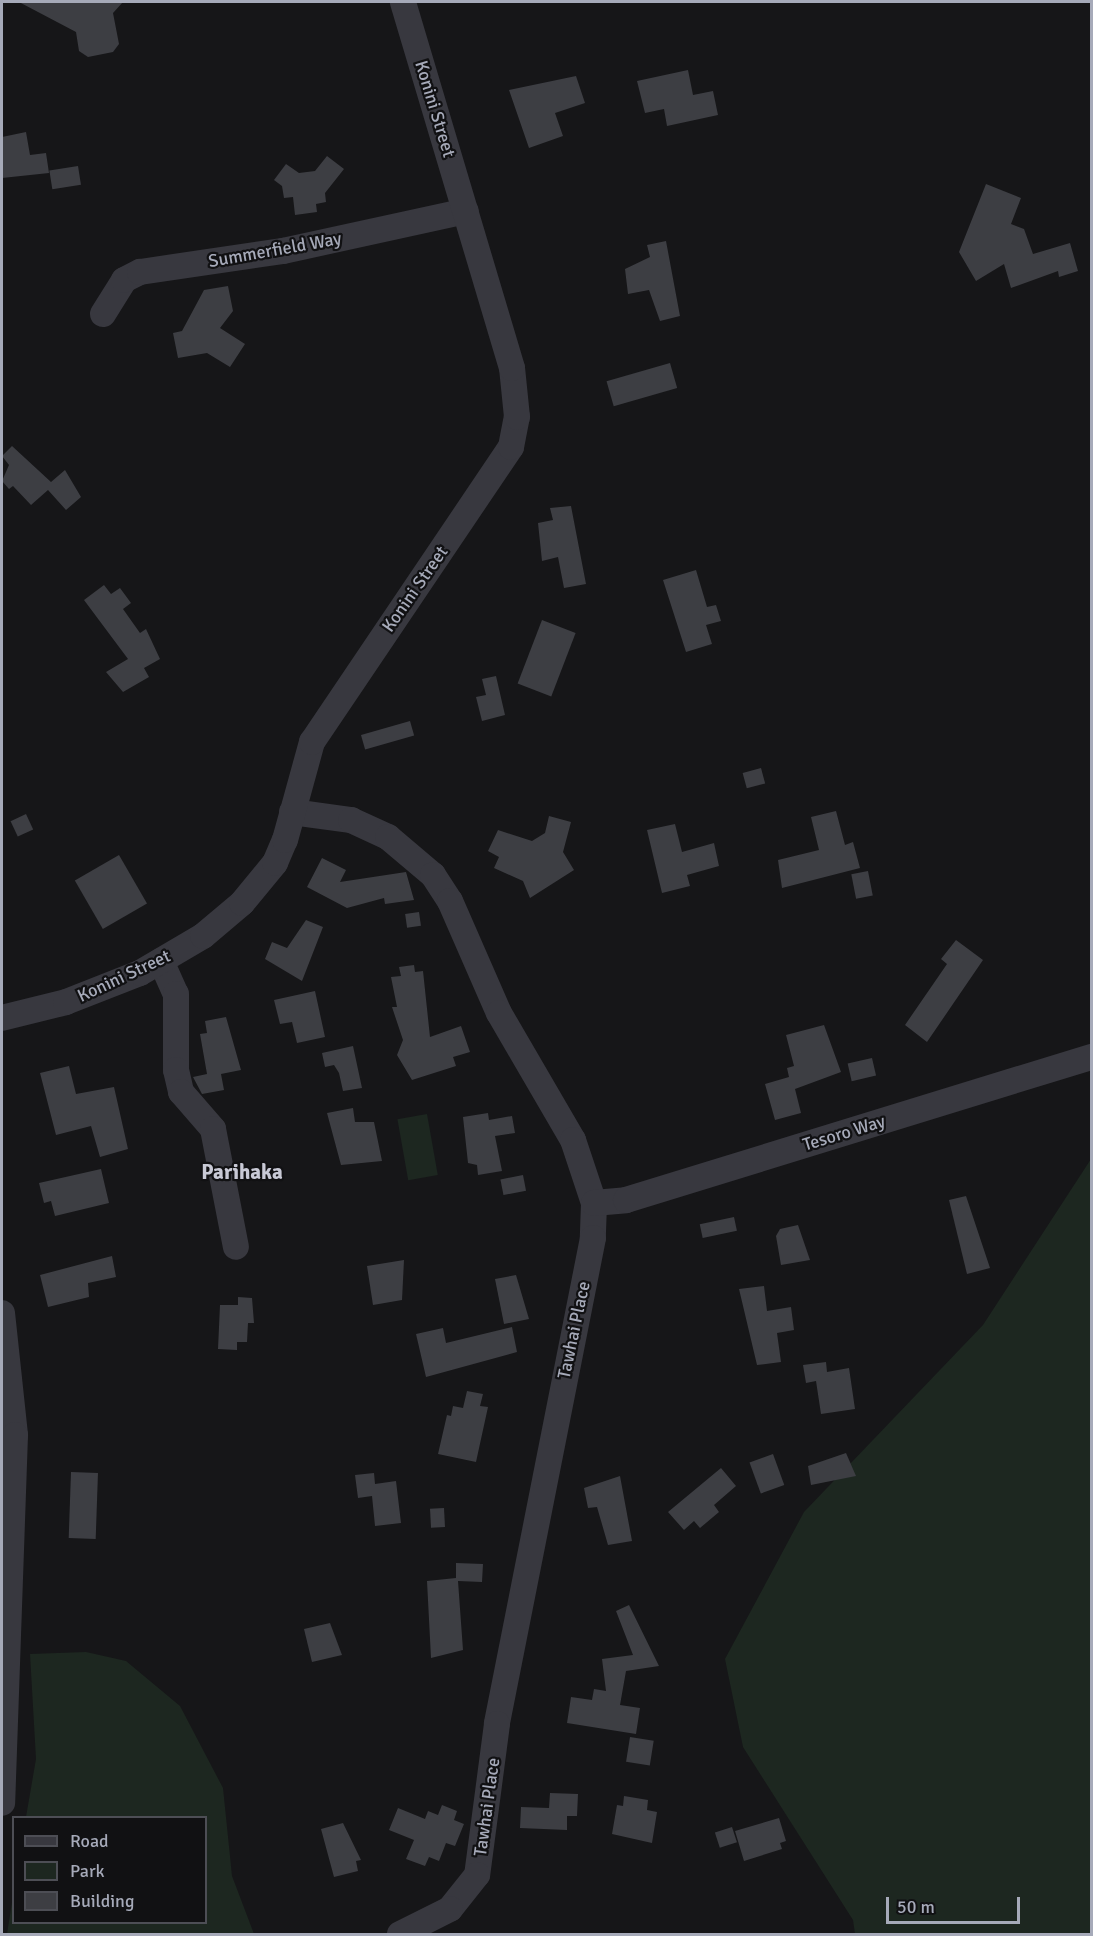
<!DOCTYPE html>
<style>
body{margin:0}
#map{position:relative;width:1093px;height:1936px;overflow:hidden;background:#161618;font-family:Signika,sans-serif}
div>[style]{position:absolute}
[style*='--x']{left:calc(var(--x)*1px);top:calc(var(--y)*1px);width:calc(var(--w)*1px);rotate:calc(var(--a)*1deg)}
.green>*{inset:0;background:#1d2720;transform-origin:0 0}
.building>*{inset:0;background:#3d3e43;transform-origin:0 0}
.minor>*{height:26px;margin:-13px;padding:0 13px;transform-origin:13px;border-radius:13px;background:#38383f}
span{translate:-50% -50%;white-space:nowrap;text-align:center;line-height:1.15;-webkit-text-stroke:4.5px #111113;paint-order:stroke}
.street-label{font-size:18px;color:#a6aab9}
.quarter-label{font-size:21px;color:#c8c9d5;font-weight:700}
.frame{position:absolute;inset:0;border:3px solid #a6aab9;pointer-events:none}
.legend{position:absolute;left:12px;top:1816px;width:195px;height:108px;box-sizing:border-box;background:#111113;border:2px solid #4d4e55;margin:0;padding:8px 10px;list-style:none;font-size:18px;color:#a6aab9}
.legend li{display:flex;align-items:center;gap:12px;height:30px}
.legend b{width:30px;border:2px solid #4d4e55}
.scale{position:absolute;left:886px;top:1897px;width:134px;height:27px;box-sizing:border-box;border:3px solid #a6aab9;border-top:0;padding-left:8px;font-size:18px;line-height:21px;white-space:nowrap;color:#a6aab9;-webkit-text-stroke:4px #111113;paint-order:stroke}
</style>
<div id="map">
<div class="green">
<i style="left:427px;top:1114px;width:62px;height:30px;rotate:80deg"></i>
<i style="clip-path:polygon(1091px 1159px,1091px 1934px,855px 1934px,853px 1920px,743px 1747px,725px 1659px,804px 1512px,983px 1325px)"></i>
<i style="clip-path:polygon(86px 1652px,126px 1661px,180px 1706px,223px 1788px,232px 1876px,254px 1934px,7px 1934px,13px 1896px,14px 1922px,206px 1922px,206px 1818px,26px 1817px,36px 1759px,30px 1654px)"></i>
</div>
<div class="building">
<i style="clip-path:polygon(19px 2px,123px 2px,113px 13px,119px 44px,113px 52px,88px 57px,79px 51px,76px 32px)"></i>
<i style="clip-path:polygon(688px 70px,693px 95px,713px 91px,718px 115px,667px 126px,664px 109px,645px 113px,637px 81px)"></i>
<i style="clip-path:polygon(576px 76px,585px 103px,555px 113px,563px 136px,529px 148px,509px 90px)"></i>
<i style="clip-path:polygon(26px 132px,30px 155px,46px 153px,49px 173px,2px 178px,2px 137px)"></i>
<i style="clip-path:polygon(327px 156px,344px 169px,325px 193px,326px 202px,316px 204px,317px 212px,295px 215px,293px 197px,284px 198px,282px 186px,274px 180px,286px 164px,299px 173px,315px 171px)"></i>
<i style="left:78px;top:166px;width:19px;height:29px;rotate:81deg"></i>
<i style="clip-path:polygon(986px 184px,1021px 198px,1011px 224px,1024px 229px,1033px 254px,1070px 243px,1078px 271px,1059px 277px,1058px 271px,1011px 288px,1004px 264px,976px 281px,959px 252px)"></i>
<i style="clip-path:polygon(666px 241px,680px 316px,660px 321px,649px 290px,628px 294px,625px 269px,650px 257px,647px 245px)"></i>
<i style="clip-path:polygon(228px 286px,233px 311px,220px 328px,245px 344px,230px 367px,207px 353px,178px 358px,173px 333px,182px 331px,204px 290px)"></i>
<i style="left:670px;top:363px;width:26px;height:66px;rotate:74deg"></i>
<i style="clip-path:polygon(12px 446px,51px 482px,65px 470px,81px 497px,66px 510px,48px 490px,31px 505px,13px 486px,9px 489px,2px 481px,9px 465px,2px 456px)"></i>
<i style="clip-path:polygon(571px 506px,586px 584px,564px 588px,558px 557px,542px 561px,538px 523px,553px 520px,550px 508px)"></i>
<i style="clip-path:polygon(696px 570px,707px 607px,716px 605px,721px 621px,706px 625px,712px 644px,686px 652px,663px 580px)"></i>
<i style="clip-path:polygon(104px 585px,111px 594px,120px 588px,131px 603px,123px 609px,140px 633px,146px 629px,160px 659px,144px 668px,149px 677px,123px 692px,106px 672px,128px 659px,84px 600px)"></i>
<i style="left:542px;top:620px;width:36px;height:68px;rotate:21deg"></i>
<i style="clip-path:polygon(496px 676px,505px 715px,482px 721px,476px 697px,486px 695px,482px 679px)"></i>
<i style="left:410px;top:721px;width:15px;height:51px;rotate:74deg"></i>
<i style="left:761px;top:768px;width:16px;height:19px;rotate:75deg"></i>
<i style="clip-path:polygon(836px 811px,845px 845px,853px 842px,860px 868px,782px 888px,778px 860px,819px 850px,811px 817px)"></i>
<i style="left:26px;top:814px;width:17px;height:17px;rotate:65deg"></i>
<i style="clip-path:polygon(549px 816px,571px 822px,563px 852px,574px 870px,530px 898px,523px 881px,494px 868px,499px 857px,488px 851px,498px 830px,532px 841px,545px 833px)"></i>
<i style="clip-path:polygon(675px 824px,682px 852px,714px 843px,719px 866px,687px 875px,690px 886px,662px 893px,647px 830px)"></i>
<i style="left:119px;top:855px;width:56px;height:51px;rotate:60deg"></i>
<i style="clip-path:polygon(322px 858px,346px 870px,340px 882px,406px 872px,414px 900px,385px 904px,384px 898px,347px 908px,307px 887px)"></i>
<i style="left:868px;top:871px;width:25px;height:17px;rotate:79deg"></i>
<i style="left:419px;top:912px;width:14px;height:14px;rotate:82deg"></i>
<i style="clip-path:polygon(306px 920px,323px 927px,302px 981px,265px 959px,272px 942px,287px 948px)"></i>
<i style="clip-path:polygon(956px 940px,983px 960px,927px 1042px,905px 1025px,947px 964px,941px 959px)"></i>
<i style="clip-path:polygon(414px 965px,415px 972px,423px 971px,430px 1037px,461px 1026px,470px 1052px,453px 1057px,456px 1066px,412px 1080px,397px 1055px,403px 1040px,392px 1007px,397px 1007px,391px 977px,401px 976px,399px 967px)"></i>
<i style="clip-path:polygon(315px 991px,325px 1037px,297px 1043px,292px 1022px,280px 1024px,274px 1000px)"></i>
<i style="clip-path:polygon(226px 1017px,241px 1070px,221px 1074px,224px 1090px,202px 1094px,193px 1077px,207px 1074px,200px 1034px,207px 1033px,205px 1021px)"></i>
<i style="clip-path:polygon(824px 1025px,841px 1072px,795px 1089px,801px 1113px,775px 1120px,765px 1084px,789px 1077px,787px 1068px,794px 1066px,786px 1035px)"></i>
<i style="clip-path:polygon(353px 1046px,362px 1088px,343px 1091px,339px 1073px,334px 1065px,325px 1067px,322px 1053px)"></i>
<i style="left:872px;top:1058px;width:18px;height:25px;rotate:77deg"></i>
<i style="clip-path:polygon(69px 1066px,76px 1094px,114px 1087px,128px 1149px,100px 1157px,91px 1126px,56px 1135px,40px 1073px)"></i>
<i style="clip-path:polygon(353px 1108px,355px 1122px,374px 1122px,382px 1161px,341px 1165px,327px 1113px)"></i>
<i style="clip-path:polygon(488px 1113px,489px 1120px,512px 1116px,515px 1133px,495px 1136px,502px 1171px,478px 1175px,477px 1165px,468px 1163px,463px 1117px)"></i>
<i style="clip-path:polygon(101px 1169px,109px 1203px,55px 1216px,51px 1201px,44px 1203px,39px 1183px)"></i>
<i style="left:523px;top:1175px;width:16px;height:23px;rotate:79deg"></i>
<i style="clip-path:polygon(966px 1196px,990px 1268px,967px 1274px,949px 1200px)"></i>
<i style="left:734px;top:1217px;width:14px;height:35px;rotate:78deg"></i>
<i style="clip-path:polygon(798px 1225px,810px 1260px,781px 1265px,776px 1236px,780px 1229px)"></i>
<i style="clip-path:polygon(112px 1256px,116px 1277px,88px 1283px,89px 1297px,48px 1307px,40px 1275px)"></i>
<i style="clip-path:polygon(404px 1260px,402px 1300px,373px 1305px,367px 1266px)"></i>
<i style="clip-path:polygon(516px 1275px,529px 1319px,504px 1324px,495px 1279px)"></i>
<i style="clip-path:polygon(764px 1286px,767px 1311px,791px 1307px,794px 1330px,777px 1333px,781px 1362px,757px 1365px,739px 1289px)"></i>
<i style="clip-path:polygon(238px 1297px,252px 1298px,254px 1323px,248px 1323px,247px 1342px,237px 1342px,237px 1350px,218px 1349px,220px 1305px,238px 1305px)"></i>
<i style="clip-path:polygon(512px 1327px,517px 1352px,426px 1377px,416px 1334px,443px 1328px,446px 1343px)"></i>
<i style="clip-path:polygon(826px 1362px,827px 1372px,849px 1368px,855px 1409px,821px 1414px,816px 1381px,806px 1383px,803px 1365px)"></i>
<i style="clip-path:polygon(467px 1391px,483px 1394px,480px 1406px,488px 1407px,476px 1462px,438px 1454px,447px 1415px,451px 1416px,453px 1406px,463px 1408px)"></i>
<i style="clip-path:polygon(846px 1453px,856px 1476px,811px 1485px,808px 1466px)"></i>
<i style="left:773px;top:1454px;width:33px;height:25px;rotate:70deg"></i>
<i style="clip-path:polygon(721px 1468px,736px 1486px,714px 1505px,719px 1512px,700px 1528px,694px 1521px,684px 1530px,668px 1512px)"></i>
<i style="left:71px;top:1472px;width:27px;height:66px;rotate:2deg"></i>
<i style="clip-path:polygon(374px 1473px,375px 1484px,396px 1481px,401px 1523px,375px 1526px,372px 1496px,358px 1498px,355px 1475px)"></i>
<i style="clip-path:polygon(620px 1476px,632px 1541px,608px 1545px,597px 1507px,588px 1508px,584px 1488px)"></i>
<i style="left:444px;top:1508px;width:19px;height:14px;rotate:87deg"></i>
<i style="clip-path:polygon(456px 1563px,483px 1564px,482px 1582px,458px 1581px,463px 1650px,431px 1658px,427px 1581px,456px 1578px)"></i>
<i style="clip-path:polygon(629px 1605px,659px 1666px,626px 1671px,620px 1705px,640px 1708px,636px 1734px,567px 1723px,571px 1697px,592px 1700px,594px 1689px,606px 1691px,602px 1659px,633px 1655px,616px 1611px)"></i>
<i style="clip-path:polygon(330px 1623px,342px 1655px,312px 1662px,304px 1629px)"></i>
<i style="left:630px;top:1737px;width:24px;height:25px;rotate:9deg"></i>
<i style="clip-path:polygon(550px 1793px,578px 1794px,577px 1816px,567px 1816px,567px 1830px,520px 1828px,521px 1807px,549px 1808px)"></i>
<i style="clip-path:polygon(624px 1796px,648px 1800px,647px 1810px,657px 1812px,652px 1843px,612px 1834px,617px 1805px,623px 1806px)"></i>
<i style="clip-path:polygon(442px 1805px,457px 1811px,454px 1820px,464px 1824px,455px 1846px,446px 1843px,439px 1861px,429px 1857px,425px 1866px,406px 1859px,414px 1840px,389px 1830px,398px 1808px,425px 1819px,428px 1811px,438px 1815px)"></i>
<i style="clip-path:polygon(779px 1818px,786px 1841px,780px 1843px,782px 1849px,744px 1861px,735px 1831px)"></i>
<i style="clip-path:polygon(343px 1823px,361px 1860px,356px 1861px,358px 1871px,334px 1877px,321px 1829px)"></i>
<i style="left:732px;top:1827px;width:16px;height:18px;rotate:72deg"></i>
</div>
<div class="minor">
<i style="--x:103;--y:314;--w:40;--a:-58"></i>
<i style="--x:124;--y:280;--w:18;--a:-27"></i>
<i style="--x:140;--y:272;--w:145;--a:-8.4"></i>
<i style="--x:283;--y:251;--w:187;--a:-12.3"></i>
<i style="--x:292;--y:812;--w:60;--a:7.7"></i>
<i style="--x:351;--y:820;--w:41;--a:24.7"></i>
<i style="--x:388;--y:837;--w:59;--a:40.2"></i>
<i style="--x:433;--y:875;--w:31;--a:57"></i>
<i style="--x:450;--y:901;--w:122;--a:66.4"></i>
<i style="--x:499;--y:1013;--w:147;--a:59.8"></i>
<i style="--x:573;--y:1140;--w:66;--a:71.6"></i>
<i style="--x:594;--y:1203;--w:35;--a:92"></i>
<i style="--x:593;--y:1238;--w:495;--a:101.2"></i>
<i style="--x:497;--y:1724;--w:152;--a:97.5"></i>
<i style="--x:477;--y:1875;--w:43;--a:128.5"></i>
<i style="--x:450;--y:1909;--w:56;--a:153.4"></i>
<i style="--x:161;--y:961;--w:36;--a:66"></i>
<i style="--x:176;--y:994;--w:76;--a:90"></i>
<i style="--x:176;--y:1070;--w:23;--a:77"></i>
<i style="--x:181;--y:1092;--w:49;--a:49.1"></i>
<i style="--x:213;--y:1129;--w:120;--a:79"></i>
<i style="--x:2;--y:1018;--w:66;--a:-14"></i>
<i style="--x:66;--y:1002;--w:79;--a:-21.4"></i>
<i style="--x:140;--y:973;--w:73;--a:-30.4"></i>
<i style="--x:203;--y:936;--w:51;--a:-40.2"></i>
<i style="--x:242;--y:903;--w:52;--a:-50.5"></i>
<i style="--x:275;--y:863;--w:25;--a:-67"></i>
<i style="--x:285;--y:840;--w:102;--a:-74.6"></i>
<i style="--x:312;--y:742;--w:356;--a:-56"></i>
<i style="--x:511;--y:447;--w:31;--a:-79"></i>
<i style="--x:517;--y:417;--w:49;--a:-95.8"></i>
<i style="--x:512;--y:368;--w:382;--a:-106.6"></i>
<i style="--x:594;--y:1203;--w:32;--a:-5"></i>
<i style="--x:626;--y:1200;--w:487;--a:-17.1"></i>
<i style="--x:2;--y:1313;--w:123;--a:83.9"></i>
<i style="--x:15;--y:1435;--w:368;--a:92"></i>
</div>
<div class="street-label">
<span style="left:435px;top:109px;rotate:73deg">Konini Street</span>
<span style="left:275px;top:250px;rotate:-10deg">Summerfield Way</span>
<span style="left:415px;top:589px;rotate:-55deg">Konini Street</span>
<span style="left:124px;top:976px;rotate:-25deg">Konini Street</span>
<span style="left:844px;top:1133px;rotate:-17deg">Tesoro Way</span>
<span style="left:574px;top:1330px;rotate:-78deg">Tawhai Place</span>
<span style="left:487px;top:1807px;rotate:-82deg">Tawhai Place</span>
</div>
<div class="quarter-label">
<span style="left:242px;top:1172px">Parihaka</span>
</div>
<div class="frame"></div>
<ul class="legend">
<li><b style="height:8px;background:#38383f"></b>Road</li>
<li><b style="height:16px;background:#1d2720"></b>Park</li>
<li><b style="height:16px;background:#3d3e43"></b>Building</li>
</ul>
<div class="scale">50 m</div>
</div>
